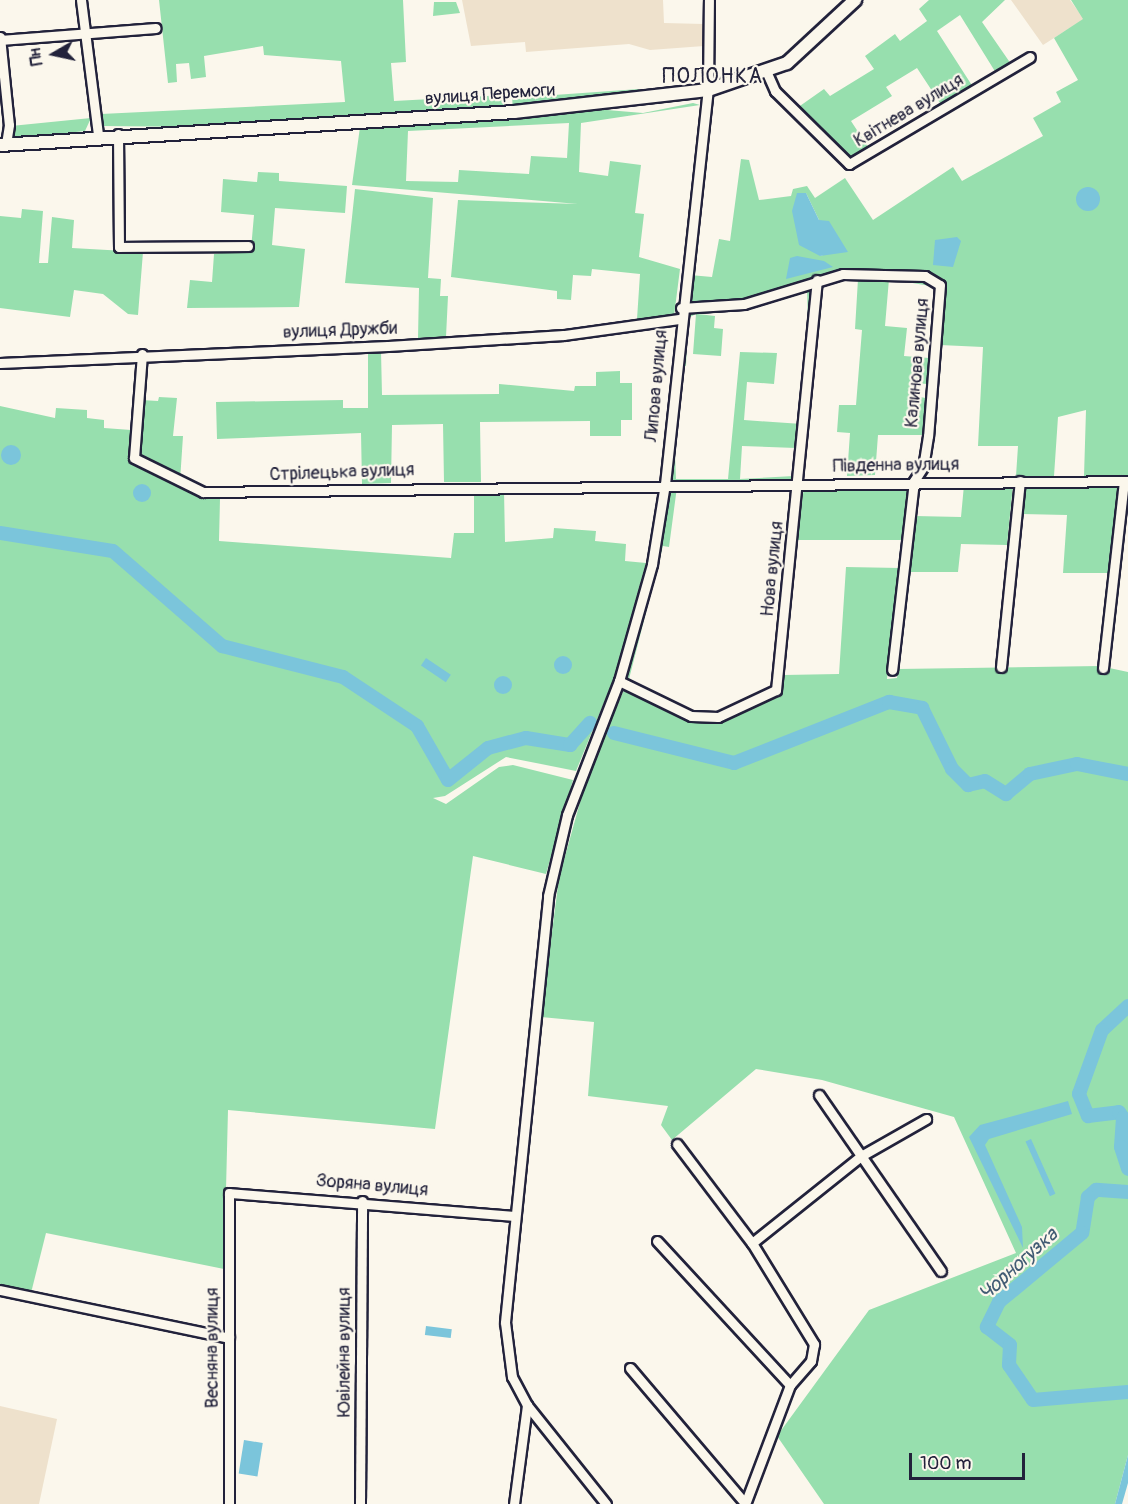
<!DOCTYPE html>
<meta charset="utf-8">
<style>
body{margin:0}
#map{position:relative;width:1128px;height:1504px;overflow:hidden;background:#fbf7ec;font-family:Pangolin,sans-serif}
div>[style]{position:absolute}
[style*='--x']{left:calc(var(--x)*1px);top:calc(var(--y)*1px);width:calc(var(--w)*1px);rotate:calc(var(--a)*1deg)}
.built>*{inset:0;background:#eee1cc}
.green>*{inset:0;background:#97dfae}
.water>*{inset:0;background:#7bc5db;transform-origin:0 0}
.round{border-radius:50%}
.river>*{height:14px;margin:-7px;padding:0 7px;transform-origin:7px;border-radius:7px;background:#7bc5db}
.roads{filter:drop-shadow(2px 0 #22223b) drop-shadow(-2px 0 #22223b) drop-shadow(0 2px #22223b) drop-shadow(0 -2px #22223b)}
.minor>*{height:9px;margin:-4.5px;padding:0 4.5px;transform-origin:4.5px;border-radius:4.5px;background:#fbf7ec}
.secondary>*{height:12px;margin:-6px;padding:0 6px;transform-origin:6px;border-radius:6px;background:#fbf7ec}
span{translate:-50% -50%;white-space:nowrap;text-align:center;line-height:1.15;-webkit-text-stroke:4.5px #fbf7ec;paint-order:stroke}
.street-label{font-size:18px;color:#22223b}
.water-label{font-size:20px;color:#415b73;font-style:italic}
.quarter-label{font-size:21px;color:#22223b;letter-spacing:1.5px}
.north{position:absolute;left:24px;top:24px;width:60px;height:60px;-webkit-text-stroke:4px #fbf7ec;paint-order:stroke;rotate:261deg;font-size:16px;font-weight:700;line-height:24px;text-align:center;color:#22223b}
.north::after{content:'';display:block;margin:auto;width:21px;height:27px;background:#22223b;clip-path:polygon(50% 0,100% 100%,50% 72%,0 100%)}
.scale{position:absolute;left:909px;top:1453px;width:116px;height:27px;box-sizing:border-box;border:3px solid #22223b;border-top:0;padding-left:8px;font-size:18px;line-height:21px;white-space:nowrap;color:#22223b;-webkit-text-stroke:4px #fbf7ec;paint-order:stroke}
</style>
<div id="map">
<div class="built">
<i style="clip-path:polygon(462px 0,663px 0,664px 23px,704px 24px,704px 46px,650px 50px,629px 44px,526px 52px,525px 42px,471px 46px)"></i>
<i style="clip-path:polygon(1005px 0,1070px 0,1084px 19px,1043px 45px,1011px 0)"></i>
<i style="clip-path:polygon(0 1406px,57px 1419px,39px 1504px,0 1504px)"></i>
</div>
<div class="green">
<i style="clip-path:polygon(159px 0,403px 0,406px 62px,391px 63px,394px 101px,505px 95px,505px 108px,206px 127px,103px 126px,101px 114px,345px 102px,341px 61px,264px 55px,263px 46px,204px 56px,206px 77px,191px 79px,189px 63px,176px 64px,177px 82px,168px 83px)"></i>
<i style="clip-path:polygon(929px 0,1005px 0,982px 22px,1011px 64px,996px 73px,960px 15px,937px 31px,973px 87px,942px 106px,917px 68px,886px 87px,892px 96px,851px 121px,870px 150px,850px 160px,797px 108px,824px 89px,830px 96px,874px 69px,865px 56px,895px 34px,900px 41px,927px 21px,919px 9px)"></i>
<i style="clip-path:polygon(evenodd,1071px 0,1128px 0,1128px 476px,1084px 476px,1086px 410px,1058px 417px,1054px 476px,1016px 476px,1018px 446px,978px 446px,983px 347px,940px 345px,944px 292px,937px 277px,880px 270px,843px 272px,743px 302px,692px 305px,687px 301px,690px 275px,712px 277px,719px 239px,730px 241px,741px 159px,749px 160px,759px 200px,791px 196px,793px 189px,807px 186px,815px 198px,845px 178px,873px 220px,953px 167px,962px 181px,1043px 136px,1033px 118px,1061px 102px,1056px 92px,1078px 80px,1054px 38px,1083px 19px,1071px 0,806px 193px,819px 220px,833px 252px,820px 256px,806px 193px)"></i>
<i style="clip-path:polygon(434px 2px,456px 2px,460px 13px,433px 16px)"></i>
<i style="clip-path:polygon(639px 89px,639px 93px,513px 108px,512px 98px)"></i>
<i style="clip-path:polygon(evenodd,693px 103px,700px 105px,581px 123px,579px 172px,608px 176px,610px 161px,641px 165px,635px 213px,644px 214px,639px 257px,680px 269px,674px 316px,637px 319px,640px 274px,592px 269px,591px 276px,573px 275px,571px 300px,557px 299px,557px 291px,451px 277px,458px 200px,578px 204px,352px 185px,360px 127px,595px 109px,643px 113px,693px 103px,569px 123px,567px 158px,531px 156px,529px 174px,459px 170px,458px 182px,406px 181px,408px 131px,569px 123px)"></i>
<i style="clip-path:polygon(91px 118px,85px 131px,10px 139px,11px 126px)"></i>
<i style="clip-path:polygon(258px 172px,279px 173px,279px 181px,347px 186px,345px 213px,275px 208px,272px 245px,305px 249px,299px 307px,187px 308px,190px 280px,212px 282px,214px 254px,251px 249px,254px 215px,221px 212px,223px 179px,257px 182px)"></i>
<i style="clip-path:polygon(355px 189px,433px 198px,428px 278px,441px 279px,440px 296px,448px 296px,446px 337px,418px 338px,419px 288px,345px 283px)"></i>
<i style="clip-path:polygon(22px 209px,43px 211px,39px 263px,48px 263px,52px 217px,74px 220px,72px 248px,143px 252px,138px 315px,128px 314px,103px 294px,74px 290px,70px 317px,0 308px,0 216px,21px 218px)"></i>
<i style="clip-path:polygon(844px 276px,925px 278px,938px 286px,929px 345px,936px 287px,889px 279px,885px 326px,907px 328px,904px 356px,929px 358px,927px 384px,914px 383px,913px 396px,926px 398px,924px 435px,878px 435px,875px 475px,847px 476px,850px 433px,837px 432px,839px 405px,856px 405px,862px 330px,855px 329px,858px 279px,822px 283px)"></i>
<i style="clip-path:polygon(807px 287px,813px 294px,808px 327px,807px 289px,745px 309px,698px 314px,715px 316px,714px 328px,723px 329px,721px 356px,693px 354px,696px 314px,688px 318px,686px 366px,682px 366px,685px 317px,691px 311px)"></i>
<i style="clip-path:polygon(381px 351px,382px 395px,499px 394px,499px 384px,574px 391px,575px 386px,596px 386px,596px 372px,620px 371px,620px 383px,632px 383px,632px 420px,621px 420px,621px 436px,590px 436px,590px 421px,480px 422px,481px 482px,444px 482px,443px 424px,392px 425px,391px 483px,362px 484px,361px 433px,217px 439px,216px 402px,343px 400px,343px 408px,368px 408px,368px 352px)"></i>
<i style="clip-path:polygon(evenodd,740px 352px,777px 353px,774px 384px,747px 382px,744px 420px,802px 424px,796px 481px,675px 482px,670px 477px,675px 454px,676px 479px,728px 479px,740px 352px,742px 446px,796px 448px,794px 476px,740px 479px,742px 446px)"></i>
<i style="clip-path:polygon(159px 397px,177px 398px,173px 436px,183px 436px,180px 481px,139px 460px,134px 445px,141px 400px,158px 401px)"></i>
<i style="clip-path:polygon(0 406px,55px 418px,56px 408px,87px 410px,87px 418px,104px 420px,104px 428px,131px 430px,130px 452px,136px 463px,204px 498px,220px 499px,219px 541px,451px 558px,454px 533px,474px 533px,474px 491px,504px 490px,505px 542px,553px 538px,554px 528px,596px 531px,595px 541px,626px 544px,625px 561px,646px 563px,614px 678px,576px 771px,506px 757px,445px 796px,433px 798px,446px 804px,499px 767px,513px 765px,573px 780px,546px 874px,473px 856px,435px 1129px,228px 1110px,224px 1269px,46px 1233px,31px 1293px,0 1286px)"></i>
<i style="clip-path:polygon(909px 485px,903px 540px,796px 540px,804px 488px)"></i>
<i style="clip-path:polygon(964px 485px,1013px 485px,1007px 545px,961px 544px,958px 572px,909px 572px,915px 516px,961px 517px)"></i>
<i style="clip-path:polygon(1025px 485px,1118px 485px,1109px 573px,1063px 573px,1067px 515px,1022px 514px)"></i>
<i style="clip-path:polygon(677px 487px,669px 547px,663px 546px,629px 679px,624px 676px,667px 493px)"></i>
<i style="clip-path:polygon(846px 567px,900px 568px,887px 679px,897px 678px,898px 669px,1100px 666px,1128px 672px,1128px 1455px,1115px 1504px,824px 1504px,777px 1436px,869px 1310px,1016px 1253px,954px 1117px,822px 1080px,756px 1069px,672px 1140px,661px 1125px,668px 1106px,588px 1096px,594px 1022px,541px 1017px,559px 878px,592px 759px,625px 688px,690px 721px,718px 721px,772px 699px,784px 675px,839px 674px)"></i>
</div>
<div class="water">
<i class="round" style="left:1076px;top:187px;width:24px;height:24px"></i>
<i style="clip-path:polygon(797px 193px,806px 193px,819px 220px,829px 221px,848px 252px,820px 256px,799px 245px,792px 211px)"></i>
<i style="clip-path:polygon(957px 237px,961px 241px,953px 267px,933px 265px,935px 240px)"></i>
<i style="clip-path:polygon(797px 256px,824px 261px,833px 267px,786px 279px,790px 258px)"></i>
<i class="round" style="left:1px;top:445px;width:20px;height:20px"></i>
<i class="round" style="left:133px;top:484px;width:18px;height:18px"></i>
<i class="round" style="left:554px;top:656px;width:18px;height:18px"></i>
<i style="left:426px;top:658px;width:30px;height:9px;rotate:34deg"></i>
<i class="round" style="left:494px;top:676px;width:18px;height:18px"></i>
<i style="clip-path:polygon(1068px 1101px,1072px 1114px,989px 1139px,985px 1145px,1022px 1227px,1023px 1248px,969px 1137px,980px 1125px)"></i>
<i style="left:1031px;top:1139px;width:60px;height:6px;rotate:66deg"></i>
<i style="left:426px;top:1326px;width:26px;height:9px;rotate:7deg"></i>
<i style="left:244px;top:1440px;width:19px;height:34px;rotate:9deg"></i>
<i style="clip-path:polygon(1128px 1455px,1128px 1483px,1122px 1504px,1115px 1504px)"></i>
</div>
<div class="river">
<i style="--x:0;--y:533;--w:114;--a:9.1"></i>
<i style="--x:113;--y:551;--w:145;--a:41.1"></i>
<i style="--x:222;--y:646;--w:125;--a:14.4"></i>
<i style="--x:343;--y:677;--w:89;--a:33.5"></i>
<i style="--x:417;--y:726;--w:62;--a:60.1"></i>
<i style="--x:448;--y:780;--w:51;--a:-38.7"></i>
<i style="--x:488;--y:748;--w:39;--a:-15"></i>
<i style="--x:526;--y:738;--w:45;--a:9"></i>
<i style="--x:570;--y:745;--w:30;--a:-48"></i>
<i style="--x:614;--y:733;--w:124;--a:14"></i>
<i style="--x:734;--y:763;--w:167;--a:-21.5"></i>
<i style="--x:889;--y:702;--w:34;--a:10"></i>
<i style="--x:922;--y:708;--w:68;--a:63.8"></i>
<i style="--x:952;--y:769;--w:23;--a:45"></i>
<i style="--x:968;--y:785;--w:17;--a:-13"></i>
<i style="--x:985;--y:781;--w:25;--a:32"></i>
<i style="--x:1006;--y:794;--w:31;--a:-40"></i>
<i style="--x:1030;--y:774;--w:48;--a:-12"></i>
<i style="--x:1077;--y:764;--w:52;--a:11.1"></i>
<i style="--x:1128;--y:1006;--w:35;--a:137"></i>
<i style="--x:1102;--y:1030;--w:68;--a:109.8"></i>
<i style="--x:1079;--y:1094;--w:24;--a:68"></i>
<i style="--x:1088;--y:1116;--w:31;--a:-7"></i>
<i style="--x:1119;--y:1112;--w:7;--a:56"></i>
<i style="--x:1123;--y:1118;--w:29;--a:94"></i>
<i style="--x:1121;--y:1147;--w:23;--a:72"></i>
<i style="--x:1128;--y:1192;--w:32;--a:-176"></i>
<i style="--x:1096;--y:1190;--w:11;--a:139"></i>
<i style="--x:1088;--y:1197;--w:36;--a:99"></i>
<i style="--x:1082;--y:1233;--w:108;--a:140.3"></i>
<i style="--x:999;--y:1302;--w:28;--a:116"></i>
<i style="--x:987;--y:1327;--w:29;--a:38"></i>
<i style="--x:1010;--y:1345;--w:20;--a:93"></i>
<i style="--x:1009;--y:1365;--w:42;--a:55.6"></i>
<i style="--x:1033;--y:1400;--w:95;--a:-4.8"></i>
</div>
<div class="roads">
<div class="minor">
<i style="--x:81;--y:0;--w:136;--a:82.8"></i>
<i style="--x:0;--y:37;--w:88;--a:84.2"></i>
<i style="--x:9;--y:125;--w:19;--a:99"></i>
<i style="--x:0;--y:40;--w:156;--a:-4.4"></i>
<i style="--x:767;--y:73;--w:20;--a:66"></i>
<i style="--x:775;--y:91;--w:104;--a:44.6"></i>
<i style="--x:849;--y:164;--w:210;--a:-30.6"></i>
<i style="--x:118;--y:134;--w:113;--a:89.5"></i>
<i style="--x:119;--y:247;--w:129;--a:-0.4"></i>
<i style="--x:681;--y:308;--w:63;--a:-3.6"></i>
<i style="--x:744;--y:304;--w:103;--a:-16.9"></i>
<i style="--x:843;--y:274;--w:82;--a:1.4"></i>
<i style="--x:925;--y:276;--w:17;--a:31"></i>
<i style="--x:940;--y:285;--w:151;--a:94.5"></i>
<i style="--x:928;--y:436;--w:31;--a:99"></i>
<i style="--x:923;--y:467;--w:17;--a:123"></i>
<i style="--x:914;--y:481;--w:190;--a:96.6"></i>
<i style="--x:142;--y:354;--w:104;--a:94.4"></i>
<i style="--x:134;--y:458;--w:77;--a:26.2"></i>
<i style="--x:203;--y:492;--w:925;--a:-0.68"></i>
<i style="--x:0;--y:363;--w:388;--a:-2.5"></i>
<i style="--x:388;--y:346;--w:176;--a:-3.6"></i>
<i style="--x:564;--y:335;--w:117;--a:-7.9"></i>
<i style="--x:1001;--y:667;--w:187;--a:-84.2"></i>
<i style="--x:1103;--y:668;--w:188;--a:-83.6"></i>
<i style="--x:619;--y:681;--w:80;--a:25.9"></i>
<i style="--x:691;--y:716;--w:27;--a:2"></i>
<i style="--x:718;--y:717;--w:64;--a:-25"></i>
<i style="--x:776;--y:690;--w:412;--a:-84.3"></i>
<i style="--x:819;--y:1095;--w:214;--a:55.3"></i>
<i style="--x:677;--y:1144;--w:124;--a:52.9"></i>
<i style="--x:752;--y:1243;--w:119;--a:58.5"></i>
<i style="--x:814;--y:1344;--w:17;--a:100"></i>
<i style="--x:811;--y:1361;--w:32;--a:131"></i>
<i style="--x:790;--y:1385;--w:127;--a:110.7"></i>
<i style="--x:657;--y:1241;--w:196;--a:47.3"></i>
<i style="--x:752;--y:1243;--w:139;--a:-38.6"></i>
<i style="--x:861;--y:1156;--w:75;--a:-29.6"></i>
<i style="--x:0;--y:1290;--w:234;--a:11.8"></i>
<i style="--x:630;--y:1368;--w:177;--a:49.6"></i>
<i style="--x:229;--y:1504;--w:311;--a:-90"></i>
<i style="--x:229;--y:1193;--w:285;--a:4.6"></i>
<i style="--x:360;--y:1504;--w:303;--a:-89.6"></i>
<i style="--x:514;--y:1504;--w:100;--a:-82.5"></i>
<i style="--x:606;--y:1504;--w:127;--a:-128.6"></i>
<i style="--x:527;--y:1405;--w:32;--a:-118"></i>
<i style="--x:512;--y:1377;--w:55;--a:-97.3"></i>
<i style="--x:505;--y:1322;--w:428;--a:-84.2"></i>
<i style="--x:548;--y:896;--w:83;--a:-76.8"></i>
<i style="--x:567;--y:815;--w:144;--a:-68.8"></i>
<i style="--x:619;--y:681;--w:122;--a:-74.2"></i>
<i style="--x:652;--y:564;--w:81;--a:-80.8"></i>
<i style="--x:665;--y:484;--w:396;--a:-83.8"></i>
<i style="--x:708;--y:90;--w:90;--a:-89.4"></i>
</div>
<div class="secondary">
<i style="--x:0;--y:145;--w:515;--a:-3.67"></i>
<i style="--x:514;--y:112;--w:195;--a:-6.5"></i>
<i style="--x:708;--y:90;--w:83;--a:-18.9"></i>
<i style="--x:787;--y:63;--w:93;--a:-42.8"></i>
</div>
</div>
<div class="street-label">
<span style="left:490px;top:95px;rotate:-4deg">вулиця Перемоги</span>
<span style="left:909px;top:111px;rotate:-31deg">Квітнева вулиця</span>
<span style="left:340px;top:331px;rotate:-2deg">вулиця Дружби</span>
<span style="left:918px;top:363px;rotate:-85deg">Калинова вулиця</span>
<span style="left:657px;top:386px;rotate:-85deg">Липова вулиця</span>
<span style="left:896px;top:466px;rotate:-1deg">Південна вулиця</span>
<span style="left:342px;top:473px;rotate:-2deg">Стрілецька вулиця</span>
<span style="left:773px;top:569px;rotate:-84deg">Нова вулиця</span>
<span style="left:372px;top:1186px;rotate:5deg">Зоряна вулиця</span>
<span style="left:213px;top:1348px;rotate:-90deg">Весняна вулиця</span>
<span style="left:345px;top:1352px;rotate:-90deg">Ювілейна вулиця</span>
</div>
<div class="water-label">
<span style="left:1018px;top:1264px;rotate:-42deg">Чорногузка</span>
</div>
<div class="quarter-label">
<span style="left:713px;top:77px">ПОЛОНКА</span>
</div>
<div class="north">Пн</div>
<div class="scale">100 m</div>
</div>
